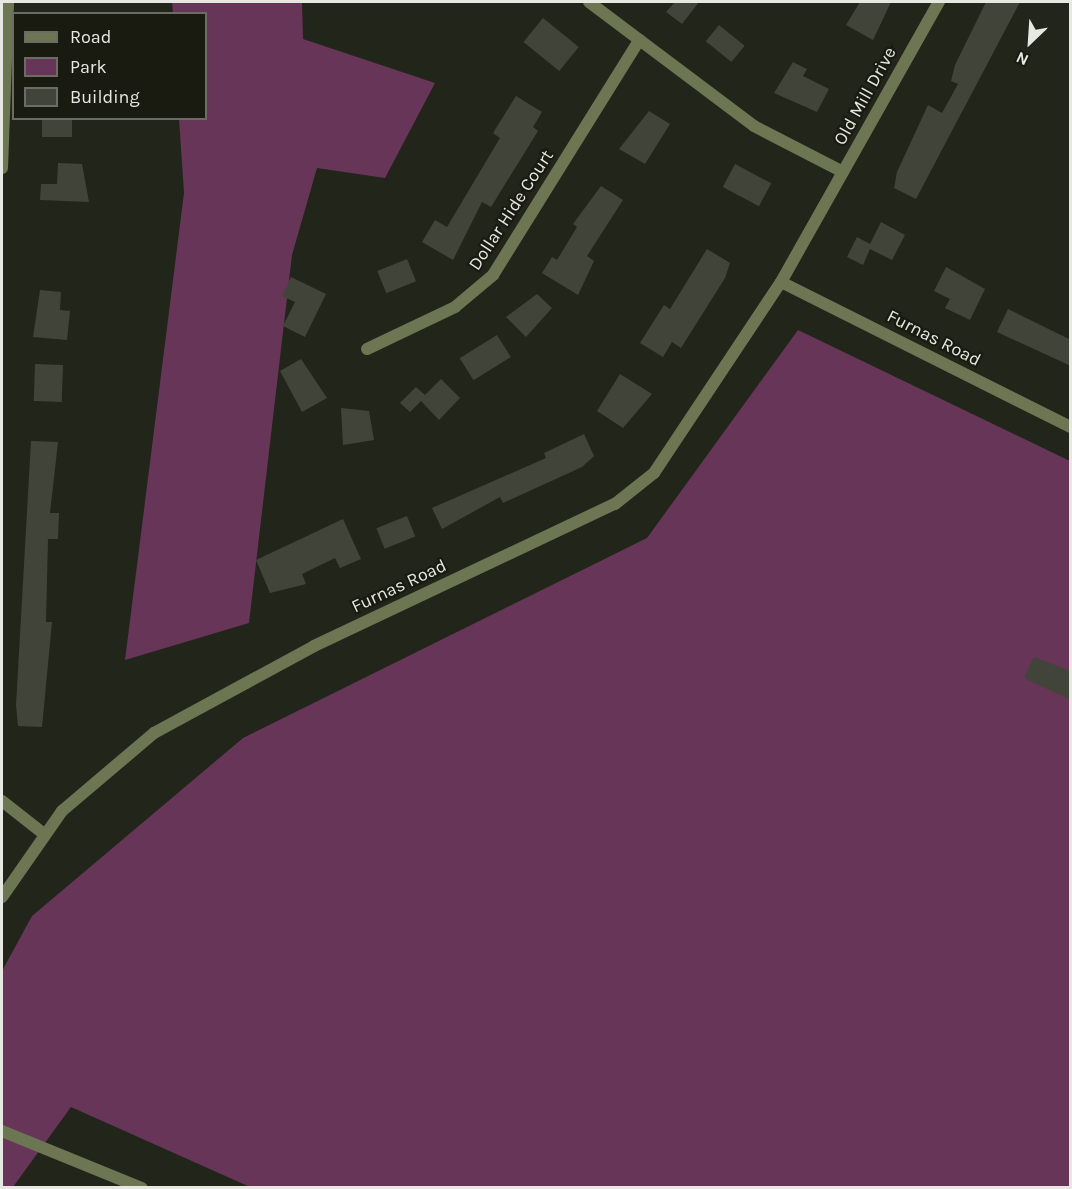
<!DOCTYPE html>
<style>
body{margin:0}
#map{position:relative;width:1072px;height:1189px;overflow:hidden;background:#22251a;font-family:Karla,sans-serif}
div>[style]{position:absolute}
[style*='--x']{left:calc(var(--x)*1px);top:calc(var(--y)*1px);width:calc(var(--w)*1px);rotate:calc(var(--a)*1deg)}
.green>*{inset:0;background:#663557}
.building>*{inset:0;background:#414539;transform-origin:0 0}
.minor>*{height:12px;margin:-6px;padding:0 6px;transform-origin:6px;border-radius:6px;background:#6d7652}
span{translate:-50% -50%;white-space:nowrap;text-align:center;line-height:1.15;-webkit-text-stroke:4.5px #191b11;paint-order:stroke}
.street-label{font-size:18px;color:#e6e8e1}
.frame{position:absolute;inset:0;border:3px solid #e6e8e1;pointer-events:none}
.legend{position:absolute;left:12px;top:12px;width:195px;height:108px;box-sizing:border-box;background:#191b11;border:2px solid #6b6d64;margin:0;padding:8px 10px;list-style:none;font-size:18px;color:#e6e8e1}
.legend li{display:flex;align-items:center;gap:12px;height:30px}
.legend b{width:30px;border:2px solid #6b6d64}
.north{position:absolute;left:1000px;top:12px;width:60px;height:60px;-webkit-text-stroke:4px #191b11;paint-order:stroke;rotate:205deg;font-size:16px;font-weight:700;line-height:24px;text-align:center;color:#e6e8e1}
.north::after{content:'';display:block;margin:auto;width:21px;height:27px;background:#e6e8e1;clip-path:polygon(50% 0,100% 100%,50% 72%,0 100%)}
</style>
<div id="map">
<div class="green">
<i style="clip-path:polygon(172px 2px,302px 2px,303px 39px,435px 83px,385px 178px,317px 168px,292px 255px,249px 623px,125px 660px,184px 193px,179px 119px,206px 118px,206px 14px,173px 13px)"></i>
<i style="clip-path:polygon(798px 330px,1070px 461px,1070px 1187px,250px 1187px,71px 1107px,13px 1187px,2px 1188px,2px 971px,32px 916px,243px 738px,647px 538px)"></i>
</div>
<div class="building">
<i style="clip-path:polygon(675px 2px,699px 2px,682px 24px,666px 12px)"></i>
<i style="clip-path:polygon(860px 2px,891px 2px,873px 40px,846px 25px)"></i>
<i style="clip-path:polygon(986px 2px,1020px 2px,916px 199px,894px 188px,897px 172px,928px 105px,942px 113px,958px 84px,951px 81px,955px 65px)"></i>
<i style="left:543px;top:18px;width:46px;height:31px;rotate:39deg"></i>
<i style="left:719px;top:25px;width:33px;height:21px;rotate:39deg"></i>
<i style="clip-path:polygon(793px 62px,807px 69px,803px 76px,829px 89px,817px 112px,774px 93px)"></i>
<i style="clip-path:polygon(516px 96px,542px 112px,533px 127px,538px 131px,491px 207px,482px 202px,453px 260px,422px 242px,435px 220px,447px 227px,500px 138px,493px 133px)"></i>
<i style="clip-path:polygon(649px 111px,670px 124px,645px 164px,619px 149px)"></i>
<i style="left:42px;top:118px;width:30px;height:19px"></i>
<i style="clip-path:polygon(58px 163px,82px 164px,89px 202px,40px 200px,41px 184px,57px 184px)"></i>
<i style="left:735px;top:164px;width:41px;height:26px;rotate:28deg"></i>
<i style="clip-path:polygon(601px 186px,623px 200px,587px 256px,594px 261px,578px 295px,542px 273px,552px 257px,557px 260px,577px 227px,573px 224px)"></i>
<i style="clip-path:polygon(881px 222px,905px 235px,892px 260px,870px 249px,863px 265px,847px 257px,857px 237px,870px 244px)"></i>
<i style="clip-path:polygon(707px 249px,730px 263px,725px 278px,681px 348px,672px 342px,663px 357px,640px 343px,664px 305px,670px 309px)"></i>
<i style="left:407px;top:259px;width:24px;height:32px;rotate:68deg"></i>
<i style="clip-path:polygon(946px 267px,985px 289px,970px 320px,945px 308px,950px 299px,934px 291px)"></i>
<i style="clip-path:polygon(291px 277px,326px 294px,305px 337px,283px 326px,295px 302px,282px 296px)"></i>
<i style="clip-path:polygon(40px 290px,61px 292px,60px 310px,70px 311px,67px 340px,33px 337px)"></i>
<i style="clip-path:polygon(537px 294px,552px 308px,526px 337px,506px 317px)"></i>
<i style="clip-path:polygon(1008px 309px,1071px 340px,1071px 366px,997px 332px)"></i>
<i style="left:497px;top:335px;width:26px;height:44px;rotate:58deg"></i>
<i style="clip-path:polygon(301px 359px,327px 398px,302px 412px,280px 371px)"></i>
<i style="left:35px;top:364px;width:28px;height:37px;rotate:2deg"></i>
<i style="clip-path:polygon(620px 374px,652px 394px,623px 428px,597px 411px)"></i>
<i style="clip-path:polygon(441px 379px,460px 398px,439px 420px,421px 401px,410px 412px,400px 403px,416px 387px,425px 395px)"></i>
<i style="clip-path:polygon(341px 408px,369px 411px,374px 440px,343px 445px)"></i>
<i style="clip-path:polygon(584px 434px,594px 456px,582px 467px,503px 503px,500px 497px,442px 529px,432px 508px,546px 458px,544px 453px)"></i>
<i style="clip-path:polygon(31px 441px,58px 442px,50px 513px,59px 513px,58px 539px,48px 539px,46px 622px,52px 622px,42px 727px,18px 726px,16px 705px)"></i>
<i style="left:407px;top:516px;width:22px;height:33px;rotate:68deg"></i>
<i style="clip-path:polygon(343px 519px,361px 559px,340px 568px,335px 558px,302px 574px,306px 584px,270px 593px,256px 560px)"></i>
<i style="clip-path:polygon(1034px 657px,1071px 671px,1071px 700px,1024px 678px)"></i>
</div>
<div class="minor">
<i style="--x:589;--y:2;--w:206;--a:36.9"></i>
<i style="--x:754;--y:126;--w:100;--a:27.3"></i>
<i style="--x:2;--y:168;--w:166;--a:-87.9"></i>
<i style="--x:781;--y:282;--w:323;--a:26.6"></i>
<i style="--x:367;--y:349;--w:98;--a:-25.5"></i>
<i style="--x:455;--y:307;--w:50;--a:-40.1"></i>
<i style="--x:493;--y:275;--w:277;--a:-58.1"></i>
<i style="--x:2;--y:801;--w:53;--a:38.2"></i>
<i style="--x:2;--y:897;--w:105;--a:-55.1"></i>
<i style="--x:62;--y:811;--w:121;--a:-40.3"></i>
<i style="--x:154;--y:733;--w:182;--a:-28.5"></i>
<i style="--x:314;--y:646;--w:333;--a:-25.3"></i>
<i style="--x:615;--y:504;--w:50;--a:-38.5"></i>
<i style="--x:654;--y:473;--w:229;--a:-56.4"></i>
<i style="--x:781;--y:282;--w:322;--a:-60.6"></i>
<i style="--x:2;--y:1131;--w:151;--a:22.2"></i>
</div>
<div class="street-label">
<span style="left:865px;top:96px;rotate:-61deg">Old Mill Drive</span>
<span style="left:511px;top:210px;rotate:-57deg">Dollar Hide Court</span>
<span style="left:934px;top:338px;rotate:27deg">Furnas Road</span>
<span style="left:399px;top:586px;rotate:-25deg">Furnas Road</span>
</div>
<div class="frame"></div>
<ul class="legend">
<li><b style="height:8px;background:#6d7652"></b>Road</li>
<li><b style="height:16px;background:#663557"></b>Park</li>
<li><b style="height:16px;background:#414539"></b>Building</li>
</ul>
<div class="north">N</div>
</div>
